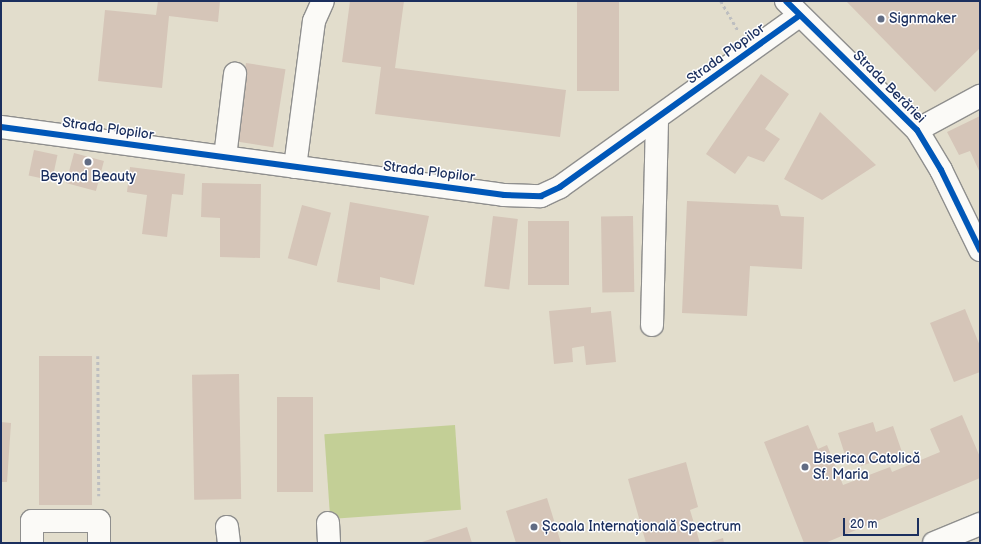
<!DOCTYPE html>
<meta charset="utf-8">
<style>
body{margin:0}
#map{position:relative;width:981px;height:544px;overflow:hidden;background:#e2ddcc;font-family:"Balsamiq Sans",sans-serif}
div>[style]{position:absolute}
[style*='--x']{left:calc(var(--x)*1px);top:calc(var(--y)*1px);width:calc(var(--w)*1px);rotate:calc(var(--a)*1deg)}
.green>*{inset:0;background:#c3cf96;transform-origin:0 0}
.building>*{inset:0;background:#d5c5b8;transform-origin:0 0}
.path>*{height:2.5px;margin-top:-1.25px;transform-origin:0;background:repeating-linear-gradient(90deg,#bdbec0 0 3px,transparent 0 6px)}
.roads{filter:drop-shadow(1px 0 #8f8f8e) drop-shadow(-1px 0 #8f8f8e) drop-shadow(0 1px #8f8f8e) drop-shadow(0 -1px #8f8f8e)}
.minor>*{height:22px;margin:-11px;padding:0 11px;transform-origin:11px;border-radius:11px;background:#fbfaf7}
.major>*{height:22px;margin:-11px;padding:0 11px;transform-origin:11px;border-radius:11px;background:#fbfaf7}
.cycleway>*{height:6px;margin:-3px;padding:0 3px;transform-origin:3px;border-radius:3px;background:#0057b8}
.dots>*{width:11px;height:11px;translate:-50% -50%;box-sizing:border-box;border:2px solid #fff;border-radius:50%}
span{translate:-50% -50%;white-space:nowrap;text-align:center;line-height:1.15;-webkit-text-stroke:3px #fff;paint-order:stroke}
.poi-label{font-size:14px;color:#1b2f5e}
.left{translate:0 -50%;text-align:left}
.street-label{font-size:14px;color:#1b2f5e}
.frame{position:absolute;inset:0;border:2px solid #1b2f5e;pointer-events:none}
.scale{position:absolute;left:843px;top:518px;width:76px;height:18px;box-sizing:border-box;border:2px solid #1b2f5e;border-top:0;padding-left:5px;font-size:12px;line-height:14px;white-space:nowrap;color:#1b2f5e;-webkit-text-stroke:3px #fff;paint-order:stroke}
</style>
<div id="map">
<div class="green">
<i style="left:455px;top:425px;width:85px;height:131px;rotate:86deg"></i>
</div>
<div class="building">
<i style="clip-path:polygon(158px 1px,220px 1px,218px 22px,169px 16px,162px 88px,98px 81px,105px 10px,156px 15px)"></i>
<i style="clip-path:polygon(350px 1px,404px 1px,395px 68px,566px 90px,560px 137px,375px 114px,381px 67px,342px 62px)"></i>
<i style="left:577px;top:1px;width:42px;height:90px"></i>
<i style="clip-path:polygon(846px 1px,980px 1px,980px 48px,935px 92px)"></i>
<i style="left:246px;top:63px;width:40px;height:79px;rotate:9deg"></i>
<i style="clip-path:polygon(761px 74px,789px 94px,765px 129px,780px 139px,764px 162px,748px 156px,735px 174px,706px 154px)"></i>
<i style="clip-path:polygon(820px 112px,876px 165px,822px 200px,784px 179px)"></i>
<i style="clip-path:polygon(980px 116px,980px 173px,970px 151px,959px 155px,947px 132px)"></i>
<i style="left:34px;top:150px;width:24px;height:26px;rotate:12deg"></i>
<i style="left:74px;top:153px;width:31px;height:31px;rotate:15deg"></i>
<i style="clip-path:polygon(130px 167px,185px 174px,183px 195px,172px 194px,167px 237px,142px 234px,147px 195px,127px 192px)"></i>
<i style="clip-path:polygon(202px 183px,261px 184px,260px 258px,220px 257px,220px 218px,201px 217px)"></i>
<i style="clip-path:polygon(687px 201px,778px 205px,781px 216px,804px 217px,802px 269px,750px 266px,747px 316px,682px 313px)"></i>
<i style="clip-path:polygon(350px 202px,429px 216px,414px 285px,380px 277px,380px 290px,337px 282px)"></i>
<i style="left:302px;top:205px;width:30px;height:55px;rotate:15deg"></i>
<i style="left:493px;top:216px;width:25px;height:71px;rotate:7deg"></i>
<i style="left:633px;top:216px;width:76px;height:32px;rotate:89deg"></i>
<i style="left:528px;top:221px;width:41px;height:64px"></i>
<i style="clip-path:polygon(591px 307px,591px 313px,611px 311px,616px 362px,586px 365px,584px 346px,572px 348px,573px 362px,554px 364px,549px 311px)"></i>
<i style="clip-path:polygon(965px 309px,980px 346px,980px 372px,954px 382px,930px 323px)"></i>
<i style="left:39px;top:356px;width:53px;height:149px"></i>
<i style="left:239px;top:374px;width:125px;height:47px;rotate:89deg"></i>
<i style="left:277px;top:397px;width:36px;height:95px"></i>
<i style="clip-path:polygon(962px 415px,980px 457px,980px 478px,825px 543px,804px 543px,764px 442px,808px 425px,818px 449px,827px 445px,843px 485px,890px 467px,892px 472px,940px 452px,930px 429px)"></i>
<i style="clip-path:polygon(1px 422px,11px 423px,7px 482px,1px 482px)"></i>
<i style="clip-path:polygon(873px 422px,876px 432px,893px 426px,902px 452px,861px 466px,857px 455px,846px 458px,838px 433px)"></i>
<i style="clip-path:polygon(686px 462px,698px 507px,690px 510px,700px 543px,646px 543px,628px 479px)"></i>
<i style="clip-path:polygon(547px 498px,561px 543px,516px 543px,506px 511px)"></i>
<i style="clip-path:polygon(467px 527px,472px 543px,419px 543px)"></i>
<i style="clip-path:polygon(723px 538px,724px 543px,707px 543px)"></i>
</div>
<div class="path">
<i style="--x:721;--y:1;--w:34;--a:60"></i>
<i style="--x:98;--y:356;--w:140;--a:89.6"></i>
</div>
<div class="roads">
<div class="minor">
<i style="--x:786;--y:1;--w:184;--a:44.6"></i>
<i style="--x:917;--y:130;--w:47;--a:59"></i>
<i style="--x:941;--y:170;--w:89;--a:64"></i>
<i style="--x:1;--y:127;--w:508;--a:7.7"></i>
<i style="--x:504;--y:195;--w:37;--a:2"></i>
<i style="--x:541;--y:196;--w:21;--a:-25"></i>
<i style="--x:560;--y:187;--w:294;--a:-35.6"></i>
<i style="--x:917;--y:130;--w:72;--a:-28.4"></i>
<i style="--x:225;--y:157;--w:84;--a:-83.1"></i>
<i style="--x:295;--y:167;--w:147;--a:-82.6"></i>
<i style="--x:314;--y:21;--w:22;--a:-66"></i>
<i style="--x:652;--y:325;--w:206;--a:-88.6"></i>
<i style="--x:328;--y:523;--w:20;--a:87"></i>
<i style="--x:227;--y:527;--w:16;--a:83"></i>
<i style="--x:32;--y:543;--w:22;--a:-90"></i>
<i style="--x:32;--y:521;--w:67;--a:0"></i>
<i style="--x:99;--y:521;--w:22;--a:90"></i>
</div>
<div class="major">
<i style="--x:934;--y:543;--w:50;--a:-22.4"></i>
</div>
</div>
<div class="cycleway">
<i style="--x:786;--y:1;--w:184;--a:44.6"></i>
<i style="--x:917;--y:130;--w:47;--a:59"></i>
<i style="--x:941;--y:170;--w:89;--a:64"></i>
<i style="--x:1;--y:127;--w:508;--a:7.7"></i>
<i style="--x:504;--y:195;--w:37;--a:2"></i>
<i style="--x:541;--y:196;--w:21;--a:-25"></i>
<i style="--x:560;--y:187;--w:294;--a:-35.6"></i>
</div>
<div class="dots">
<i style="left:881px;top:19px;background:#616c84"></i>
<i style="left:88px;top:162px;background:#616c84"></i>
<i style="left:805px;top:467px;background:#616c84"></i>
<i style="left:534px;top:527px;background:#616c84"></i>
</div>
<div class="poi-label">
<span class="left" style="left:889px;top:19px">Signmaker</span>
<span style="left:88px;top:177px">Beyond Beauty</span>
<span class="left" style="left:813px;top:467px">Biserica Catolică<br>Sf. Maria</span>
<span class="left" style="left:542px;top:527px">Școala Internațională Spectrum</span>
</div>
<div class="street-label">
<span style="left:726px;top:54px;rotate:-36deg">Strada Plopilor</span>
<span style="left:889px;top:87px;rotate:45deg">Strada Berăriei</span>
<span style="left:108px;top:129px;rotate:8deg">Strada Plopilor</span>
<span style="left:429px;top:172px;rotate:7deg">Strada Plopilor</span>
</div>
<div class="frame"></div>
<div class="scale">20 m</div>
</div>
